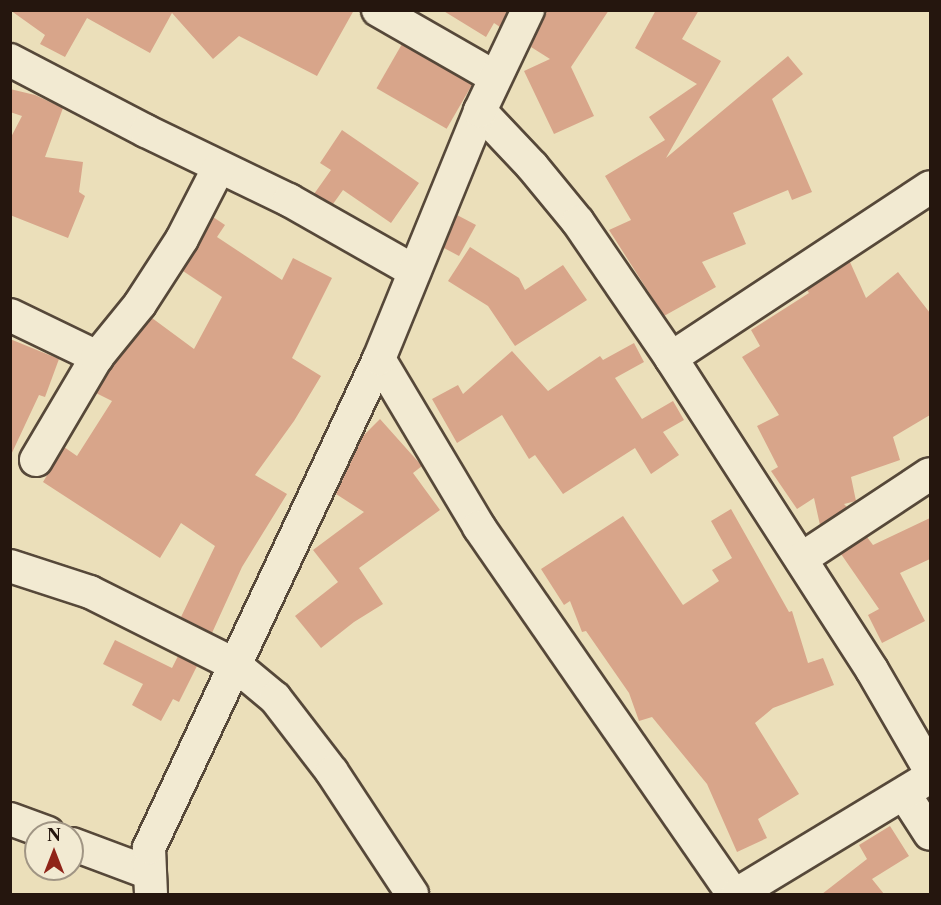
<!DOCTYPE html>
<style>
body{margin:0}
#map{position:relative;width:941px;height:905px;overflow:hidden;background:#ebdfba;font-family:"Libre Caslon Text",serif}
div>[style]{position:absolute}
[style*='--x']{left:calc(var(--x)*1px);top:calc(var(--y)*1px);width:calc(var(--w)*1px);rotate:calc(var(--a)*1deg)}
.building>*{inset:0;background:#d8a58a;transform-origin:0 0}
.roads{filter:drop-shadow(2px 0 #564839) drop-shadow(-2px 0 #564839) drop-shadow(0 2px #564839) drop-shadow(0 -2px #564839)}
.minor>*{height:32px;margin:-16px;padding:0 16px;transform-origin:16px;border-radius:16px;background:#f2ead2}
span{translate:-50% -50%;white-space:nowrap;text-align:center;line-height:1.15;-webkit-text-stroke:5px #f2ead2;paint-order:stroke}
.frame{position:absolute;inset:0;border:12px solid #25160e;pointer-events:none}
.north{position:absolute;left:24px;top:821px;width:60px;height:60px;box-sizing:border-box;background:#f2ead2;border:2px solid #a09584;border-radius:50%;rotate:0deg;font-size:16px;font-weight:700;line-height:24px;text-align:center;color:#25160e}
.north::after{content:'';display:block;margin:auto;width:21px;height:27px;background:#8f2418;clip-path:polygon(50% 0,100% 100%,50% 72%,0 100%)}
</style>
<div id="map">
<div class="building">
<i style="clip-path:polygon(10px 10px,354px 10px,317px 76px,239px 36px,213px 59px,172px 13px,150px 53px,87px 18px,65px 57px,40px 44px,45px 35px)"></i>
<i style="clip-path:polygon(442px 10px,508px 10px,500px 27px,494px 23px,486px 37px)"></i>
<i style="clip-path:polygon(546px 10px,609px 10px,571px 67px,594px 116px,554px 134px,524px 71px,550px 59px,531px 47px)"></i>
<i style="clip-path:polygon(656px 10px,699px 10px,682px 39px,721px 61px,666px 158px,788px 56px,803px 74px,772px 99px,812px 192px,792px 200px,788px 190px,733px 213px,746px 244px,702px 262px,716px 287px,664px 316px,609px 230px,631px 220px,605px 176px,665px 140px,649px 117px,697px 84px,635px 48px)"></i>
<i style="left:402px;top:44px;width:81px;height:51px;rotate:30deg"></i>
<i style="clip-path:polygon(10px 89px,35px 95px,63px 108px,45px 157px,83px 162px,79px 192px,85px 196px,68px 238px,10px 215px,10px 139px,22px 116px,10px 112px)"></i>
<i style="clip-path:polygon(342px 130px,419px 183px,391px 223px,343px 190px,333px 204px,314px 194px,331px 170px,320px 163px)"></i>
<i style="clip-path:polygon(457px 215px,476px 225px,459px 256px,444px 248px)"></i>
<i style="clip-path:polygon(213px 217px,225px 225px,217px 237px,282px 280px,293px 258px,332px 278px,292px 358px,321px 376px,294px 421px,255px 475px,287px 494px,242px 567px,212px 633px,181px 617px,215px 546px,181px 523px,160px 558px,43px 482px,64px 447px,77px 456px,112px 401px,96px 393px,112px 367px,152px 318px,194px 349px,222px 297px,183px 271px)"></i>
<i style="clip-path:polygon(470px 247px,519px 278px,525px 290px,563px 265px,587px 300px,515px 346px,488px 306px,448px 281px)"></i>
<i style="clip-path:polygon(850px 262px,866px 298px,898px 272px,930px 313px,930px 415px,893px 437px,900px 460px,851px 477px,856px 501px,844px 504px,847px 507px,820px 525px,814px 498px,797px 509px,771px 471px,778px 467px,757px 426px,779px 415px,742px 357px,760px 346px,751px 330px,809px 293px,807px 290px)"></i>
<i style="clip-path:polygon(10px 339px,59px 359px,45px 397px,39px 395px,10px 457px)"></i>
<i style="clip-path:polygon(634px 343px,644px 362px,615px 378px,642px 419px,673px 401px,684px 420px,663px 432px,679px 455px,651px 474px,635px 448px,563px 494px,535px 455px,529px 459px,502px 415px,457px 443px,432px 399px,458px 385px,463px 394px,512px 351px,548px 391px,600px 356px,603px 360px)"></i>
<i style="clip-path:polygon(380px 419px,422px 466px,413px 473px,440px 510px,359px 568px,383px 604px,354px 622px,321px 648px,295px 616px,338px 582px,313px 550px,364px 512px,336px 494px,363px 436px)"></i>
<i style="clip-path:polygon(731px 509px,789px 612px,792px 611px,808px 663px,823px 658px,834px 685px,773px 708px,755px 723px,799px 794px,758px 819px,767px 838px,737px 852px,707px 784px,652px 717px,639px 721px,629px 693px,586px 631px,582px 632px,570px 601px,564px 605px,541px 569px,623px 516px,683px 605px,719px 581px,712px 570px,732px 558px,711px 521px)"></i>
<i style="clip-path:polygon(930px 518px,930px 559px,900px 573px,925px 621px,882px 643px,868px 615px,879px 609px,841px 554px,867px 537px,873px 545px)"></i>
<i style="clip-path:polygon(115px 640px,172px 668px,178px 656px,197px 666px,179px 702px,173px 699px,161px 721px,132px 705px,143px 684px,103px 664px)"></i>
<i style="clip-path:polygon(890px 826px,909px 856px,872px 879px,884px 894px,822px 894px,867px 859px,859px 845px)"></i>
</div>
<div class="roads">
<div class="minor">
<i style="--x:378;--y:10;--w:135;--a:29.8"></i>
<i style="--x:10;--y:60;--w:153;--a:27.6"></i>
<i style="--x:146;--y:131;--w:159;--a:25.8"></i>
<i style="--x:289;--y:200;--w:144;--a:29.6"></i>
<i style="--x:480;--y:111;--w:76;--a:46.6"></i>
<i style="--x:532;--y:166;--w:72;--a:50.6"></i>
<i style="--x:578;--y:222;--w:165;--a:55.6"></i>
<i style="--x:671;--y:358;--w:371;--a:57.2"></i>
<i style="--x:872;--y:670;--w:116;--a:59.9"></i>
<i style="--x:10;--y:315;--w:97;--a:25.8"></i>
<i style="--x:671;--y:358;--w:310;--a:-33.4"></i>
<i style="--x:379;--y:359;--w:196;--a:59.2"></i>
<i style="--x:479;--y:527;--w:446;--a:55.3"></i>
<i style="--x:36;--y:460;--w:120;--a:-59.4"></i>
<i style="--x:97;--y:357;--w:68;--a:-50.9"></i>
<i style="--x:140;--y:304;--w:77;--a:-57.1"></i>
<i style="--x:182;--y:239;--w:81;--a:-62.8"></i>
<i style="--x:801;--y:559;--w:154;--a:-33.4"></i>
<i style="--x:10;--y:566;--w:84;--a:18"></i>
<i style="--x:90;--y:592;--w:161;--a:26.6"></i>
<i style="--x:234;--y:664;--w:53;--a:39.7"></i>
<i style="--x:275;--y:698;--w:93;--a:52.4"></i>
<i style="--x:332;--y:772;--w:146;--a:56.7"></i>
<i style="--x:905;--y:795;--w:46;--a:57.3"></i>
<i style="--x:10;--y:819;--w:40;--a:20.2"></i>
<i style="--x:72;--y:844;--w:82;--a:20.6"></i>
<i style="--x:151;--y:894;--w:46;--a:-92.5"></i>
<i style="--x:149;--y:848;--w:540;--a:-64.81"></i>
<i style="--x:379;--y:359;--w:268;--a:-67.8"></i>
<i style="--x:480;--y:111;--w:112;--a:-64.6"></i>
<i style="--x:737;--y:894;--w:226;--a:-31.2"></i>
</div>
</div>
<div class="frame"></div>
<div class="north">N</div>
</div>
